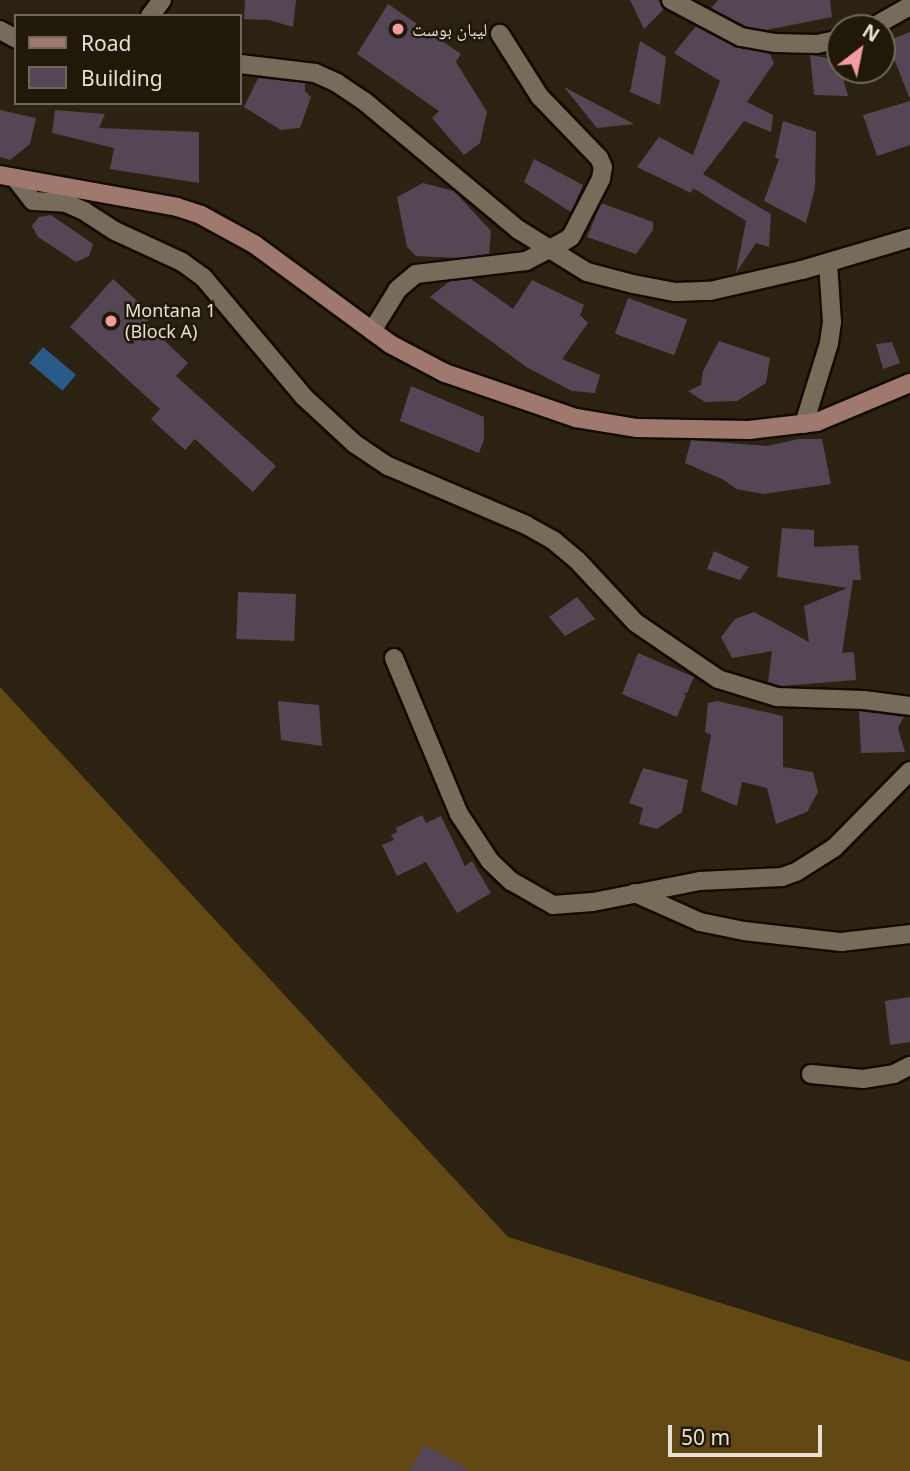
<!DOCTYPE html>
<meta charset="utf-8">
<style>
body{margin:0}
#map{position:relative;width:910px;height:1471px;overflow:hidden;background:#2b2211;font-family:"Noto Sans","Noto Naskh Arabic",sans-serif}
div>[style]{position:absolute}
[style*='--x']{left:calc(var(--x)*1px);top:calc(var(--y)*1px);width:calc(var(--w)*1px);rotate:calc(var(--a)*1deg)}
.forest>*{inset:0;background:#624914}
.water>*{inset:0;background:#285b8a;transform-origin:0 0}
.building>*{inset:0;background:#554655;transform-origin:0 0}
.roads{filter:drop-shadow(2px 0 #130b00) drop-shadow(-2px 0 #130b00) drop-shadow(0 2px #130b00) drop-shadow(0 -2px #130b00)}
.street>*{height:18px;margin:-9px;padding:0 9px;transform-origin:9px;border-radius:9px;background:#776c59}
.secondary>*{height:18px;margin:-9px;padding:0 9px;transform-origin:9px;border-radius:9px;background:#9f786e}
.dots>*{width:19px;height:19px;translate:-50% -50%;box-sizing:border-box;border:4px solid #211908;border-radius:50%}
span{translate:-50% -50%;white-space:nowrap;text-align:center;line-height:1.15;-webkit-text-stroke:5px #211908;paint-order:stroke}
.poi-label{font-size:18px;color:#e6e0d5}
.left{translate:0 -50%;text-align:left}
.legend{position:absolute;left:14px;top:14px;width:228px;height:91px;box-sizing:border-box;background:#211908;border:2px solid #70695a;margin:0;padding:9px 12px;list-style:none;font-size:21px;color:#e6e0d5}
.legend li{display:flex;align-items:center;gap:14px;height:35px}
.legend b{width:35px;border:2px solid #70695a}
.north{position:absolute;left:826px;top:14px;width:70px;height:70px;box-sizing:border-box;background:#211908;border:2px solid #70695a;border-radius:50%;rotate:32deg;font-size:19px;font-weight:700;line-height:28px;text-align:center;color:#e6e0d5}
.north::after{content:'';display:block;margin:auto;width:24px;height:32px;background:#f49b9f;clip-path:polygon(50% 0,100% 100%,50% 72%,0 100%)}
.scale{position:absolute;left:668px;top:1425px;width:154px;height:32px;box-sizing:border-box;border:4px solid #e6e0d5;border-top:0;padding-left:9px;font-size:21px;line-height:24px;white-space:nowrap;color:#e6e0d5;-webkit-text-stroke:5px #211908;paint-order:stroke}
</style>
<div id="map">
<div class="forest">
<i style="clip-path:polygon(0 687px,508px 1237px,910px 1362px,910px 1471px,0 1471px)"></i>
</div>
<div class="water">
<i style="left:43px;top:347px;width:43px;height:21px;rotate:40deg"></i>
</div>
<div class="building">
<i style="clip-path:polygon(245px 0,296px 0,293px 27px,269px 20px,244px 19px)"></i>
<i style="clip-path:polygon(630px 0,658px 0,664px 9px,644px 29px)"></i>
<i style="clip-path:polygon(718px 0,830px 0,832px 17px,766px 30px,745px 26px,711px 8px)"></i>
<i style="clip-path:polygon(388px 4px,461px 54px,456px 62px,487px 112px,480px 143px,464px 155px,432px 118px,439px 111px,357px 54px)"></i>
<i style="clip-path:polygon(696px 26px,736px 47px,770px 54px,774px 63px,747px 102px,773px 115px,771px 132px,744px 121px,703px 174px,771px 214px,769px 247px,756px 243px,736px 273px,746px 221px,693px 188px,691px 193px,637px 167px,659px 137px,693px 155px,720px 81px,674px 53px)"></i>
<i style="clip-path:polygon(910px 32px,910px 97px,909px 97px,887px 41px)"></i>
<i style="clip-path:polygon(640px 41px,666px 57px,660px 105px,630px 92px)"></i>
<i style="clip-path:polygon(810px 55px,838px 60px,848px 96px,814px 95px)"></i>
<i style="clip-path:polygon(258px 78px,305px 83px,305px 91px,311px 97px,300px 128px,281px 130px,244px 107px)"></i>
<i style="clip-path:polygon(564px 87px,634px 124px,597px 128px)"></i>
<i style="clip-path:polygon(910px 101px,910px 145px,877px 156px,863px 115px)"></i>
<i style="clip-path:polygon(0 110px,36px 118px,30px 144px,10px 160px,0 157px)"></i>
<i style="clip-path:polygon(55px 110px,105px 114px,99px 128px,199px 132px,199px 183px,110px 169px,114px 148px,52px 133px)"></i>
<i style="clip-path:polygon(783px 121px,816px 132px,815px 188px,806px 223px,764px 201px,779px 159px,775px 158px)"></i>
<i style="clip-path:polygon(534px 159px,583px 185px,571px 212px,524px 182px)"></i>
<i style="clip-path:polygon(423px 183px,454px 191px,491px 231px,489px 254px,459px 258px,416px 256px,407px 247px,397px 197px)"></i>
<i style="clip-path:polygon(601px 203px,653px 222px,653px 230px,636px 254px,587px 237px)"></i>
<i style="clip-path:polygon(51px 215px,93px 244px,89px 256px,76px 262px,38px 237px,32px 226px,39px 217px)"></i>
<i style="clip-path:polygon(113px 279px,153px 315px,146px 323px,188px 363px,176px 376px,276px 466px,253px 492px,195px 439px,185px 450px,151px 419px,160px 409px,70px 327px)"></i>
<i style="clip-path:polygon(471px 279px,513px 309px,532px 280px,584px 305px,580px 315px,588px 323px,562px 359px,600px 375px,595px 393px,572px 391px,528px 368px,430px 297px,450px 281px)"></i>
<i style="left:628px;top:298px;width:63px;height:38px;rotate:20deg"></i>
<i style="clip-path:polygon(719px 341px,770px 358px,766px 383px,737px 401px,705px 402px,688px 391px,701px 385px,703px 371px)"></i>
<i style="clip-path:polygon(892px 342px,900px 363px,883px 369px,876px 344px)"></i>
<i style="clip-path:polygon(411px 386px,484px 417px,484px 439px,479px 453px,400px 421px)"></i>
<i style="clip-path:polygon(799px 439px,822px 439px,831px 484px,764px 494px,736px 489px,724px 480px,685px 463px,691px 440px,767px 446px)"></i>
<i style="clip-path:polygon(782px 528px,814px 530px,814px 547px,858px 545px,861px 580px,853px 580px,842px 653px,854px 652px,856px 680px,782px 686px,768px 682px,772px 651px,732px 658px,721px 637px,735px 619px,754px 612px,809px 642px,804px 606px,847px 588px,777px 577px)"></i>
<i style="clip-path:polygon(714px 551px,749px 567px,740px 580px,707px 569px)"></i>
<i style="left:238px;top:592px;width:58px;height:47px;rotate:2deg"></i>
<i style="clip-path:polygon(577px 597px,595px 619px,565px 636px,549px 617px)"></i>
<i style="clip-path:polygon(638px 653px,694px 677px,687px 693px,682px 694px,686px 695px,677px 717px,622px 694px)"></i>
<i style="clip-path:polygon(278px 701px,319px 705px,322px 746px,281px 740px)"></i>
<i style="clip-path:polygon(717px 701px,783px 716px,783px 767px,813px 772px,818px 792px,807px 812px,776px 824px,767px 788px,742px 782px,737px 806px,701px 791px,711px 735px,705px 732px,708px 703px)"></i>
<i style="clip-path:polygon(859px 711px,904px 717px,898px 728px,905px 752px,861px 753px)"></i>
<i style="clip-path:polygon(643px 768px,688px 780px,682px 812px,657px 829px,639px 824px,643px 808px,629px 803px)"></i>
<i style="clip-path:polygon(422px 815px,426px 823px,441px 816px,465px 866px,472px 861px,491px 893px,457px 913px,426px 862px,397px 876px,382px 845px,394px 840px,391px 835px,397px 832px,396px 828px)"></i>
<i style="clip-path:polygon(910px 997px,910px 1042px,890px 1045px,885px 1001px)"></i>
<i style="clip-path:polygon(424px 1445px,471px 1471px,410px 1471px)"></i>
</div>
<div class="roads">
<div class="street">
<i style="--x:671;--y:0;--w:79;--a:27.9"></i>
<i style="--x:741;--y:37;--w:35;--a:10"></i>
<i style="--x:775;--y:43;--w:42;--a:1.4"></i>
<i style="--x:817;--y:44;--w:24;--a:-12"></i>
<i style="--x:150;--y:16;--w:20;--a:-53"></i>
<i style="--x:871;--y:28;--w:45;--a:-29.4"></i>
<i style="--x:0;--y:30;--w:18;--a:29"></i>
<i style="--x:240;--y:64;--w:76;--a:6.8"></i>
<i style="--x:315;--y:73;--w:24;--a:24"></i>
<i style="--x:337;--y:83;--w:32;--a:34"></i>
<i style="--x:364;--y:101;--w:202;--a:39.8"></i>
<i style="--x:519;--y:230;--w:80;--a:31.7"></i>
<i style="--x:587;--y:272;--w:48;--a:14.6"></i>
<i style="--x:633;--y:284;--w:43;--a:10.8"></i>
<i style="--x:675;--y:292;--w:35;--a:-2"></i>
<i style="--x:710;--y:291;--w:94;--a:-12.9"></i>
<i style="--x:802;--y:270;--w:113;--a:-16.5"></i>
<i style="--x:15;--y:178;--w:29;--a:52"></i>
<i style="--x:33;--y:201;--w:33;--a:3"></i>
<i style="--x:66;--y:203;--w:20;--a:24"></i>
<i style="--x:84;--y:211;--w:37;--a:33"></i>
<i style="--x:115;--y:231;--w:74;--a:24.8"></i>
<i style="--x:182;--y:262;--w:26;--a:36"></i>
<i style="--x:203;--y:277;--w:157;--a:49.9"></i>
<i style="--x:304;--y:397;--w:69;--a:42.7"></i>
<i style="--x:355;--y:444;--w:40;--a:34"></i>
<i style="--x:388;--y:466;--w:150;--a:23.1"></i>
<i style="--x:526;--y:525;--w:31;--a:29"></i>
<i style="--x:553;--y:540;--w:31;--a:40"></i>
<i style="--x:577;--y:560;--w:86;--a:46.9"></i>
<i style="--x:636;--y:623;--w:99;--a:34.3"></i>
<i style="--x:718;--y:679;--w:62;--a:17"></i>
<i style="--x:777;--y:697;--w:87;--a:2"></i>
<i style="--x:864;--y:700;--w:46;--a:7.4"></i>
<i style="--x:372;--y:331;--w:49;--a:-58.2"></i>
<i style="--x:398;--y:289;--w:23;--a:-40"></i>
<i style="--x:416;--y:274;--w:111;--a:-6.7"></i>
<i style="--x:526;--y:261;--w:42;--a:-27.2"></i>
<i style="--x:563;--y:242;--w:9;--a:-32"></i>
<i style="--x:571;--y:237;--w:65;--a:-62.7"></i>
<i style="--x:601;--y:179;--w:12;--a:-81"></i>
<i style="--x:603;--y:167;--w:10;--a:-114"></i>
<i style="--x:599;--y:158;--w:85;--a:-134"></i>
<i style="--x:540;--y:97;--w:75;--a:-122.4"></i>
<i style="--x:804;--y:424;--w:85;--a:-72.8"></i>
<i style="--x:829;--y:343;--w:21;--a:-82"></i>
<i style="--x:832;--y:322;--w:59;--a:-93.9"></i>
<i style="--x:394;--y:658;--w:169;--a:67.4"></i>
<i style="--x:459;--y:814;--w:56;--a:56.6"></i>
<i style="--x:490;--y:861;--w:29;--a:44"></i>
<i style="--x:511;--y:881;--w:48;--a:29.7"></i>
<i style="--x:553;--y:905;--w:40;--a:-4.3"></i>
<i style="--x:593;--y:902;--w:109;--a:-11.1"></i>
<i style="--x:700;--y:881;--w:82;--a:-2.8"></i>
<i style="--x:782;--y:877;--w:15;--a:-20"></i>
<i style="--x:796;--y:872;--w:45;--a:-32.3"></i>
<i style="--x:834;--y:848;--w:108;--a:-45.4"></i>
<i style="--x:635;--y:893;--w:71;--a:24"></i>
<i style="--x:700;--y:922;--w:45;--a:11.6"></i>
<i style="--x:744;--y:931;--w:98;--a:6.5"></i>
<i style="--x:841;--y:942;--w:69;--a:-6.6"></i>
<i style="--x:811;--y:1074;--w:52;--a:5.5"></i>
<i style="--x:863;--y:1079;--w:31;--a:-9"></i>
<i style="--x:894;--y:1074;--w:18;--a:-27"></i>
</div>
<div class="secondary">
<i style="--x:0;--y:175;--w:180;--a:10.2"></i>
<i style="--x:177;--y:207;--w:25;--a:18"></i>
<i style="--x:201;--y:215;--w:60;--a:28.7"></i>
<i style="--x:254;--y:244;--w:169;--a:36.3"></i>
<i style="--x:390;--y:344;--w:62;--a:27.8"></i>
<i style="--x:445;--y:373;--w:139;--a:19"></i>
<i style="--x:576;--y:418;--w:62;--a:9.3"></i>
<i style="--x:637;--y:428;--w:112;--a:1"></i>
<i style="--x:749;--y:430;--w:68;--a:-6.7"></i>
<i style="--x:817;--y:422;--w:101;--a:-22.8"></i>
</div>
</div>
<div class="dots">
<i style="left:398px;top:29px;background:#f49b9f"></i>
<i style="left:111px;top:321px;background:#f49b9f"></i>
</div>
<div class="poi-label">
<span class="left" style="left:412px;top:29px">ليبان بوست</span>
<span class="left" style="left:125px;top:321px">Montana 1<br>(Block A)</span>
</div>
<ul class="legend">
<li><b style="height:9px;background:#9f786e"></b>Road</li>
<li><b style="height:19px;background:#554655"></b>Building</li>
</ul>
<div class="north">N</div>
<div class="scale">50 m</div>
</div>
